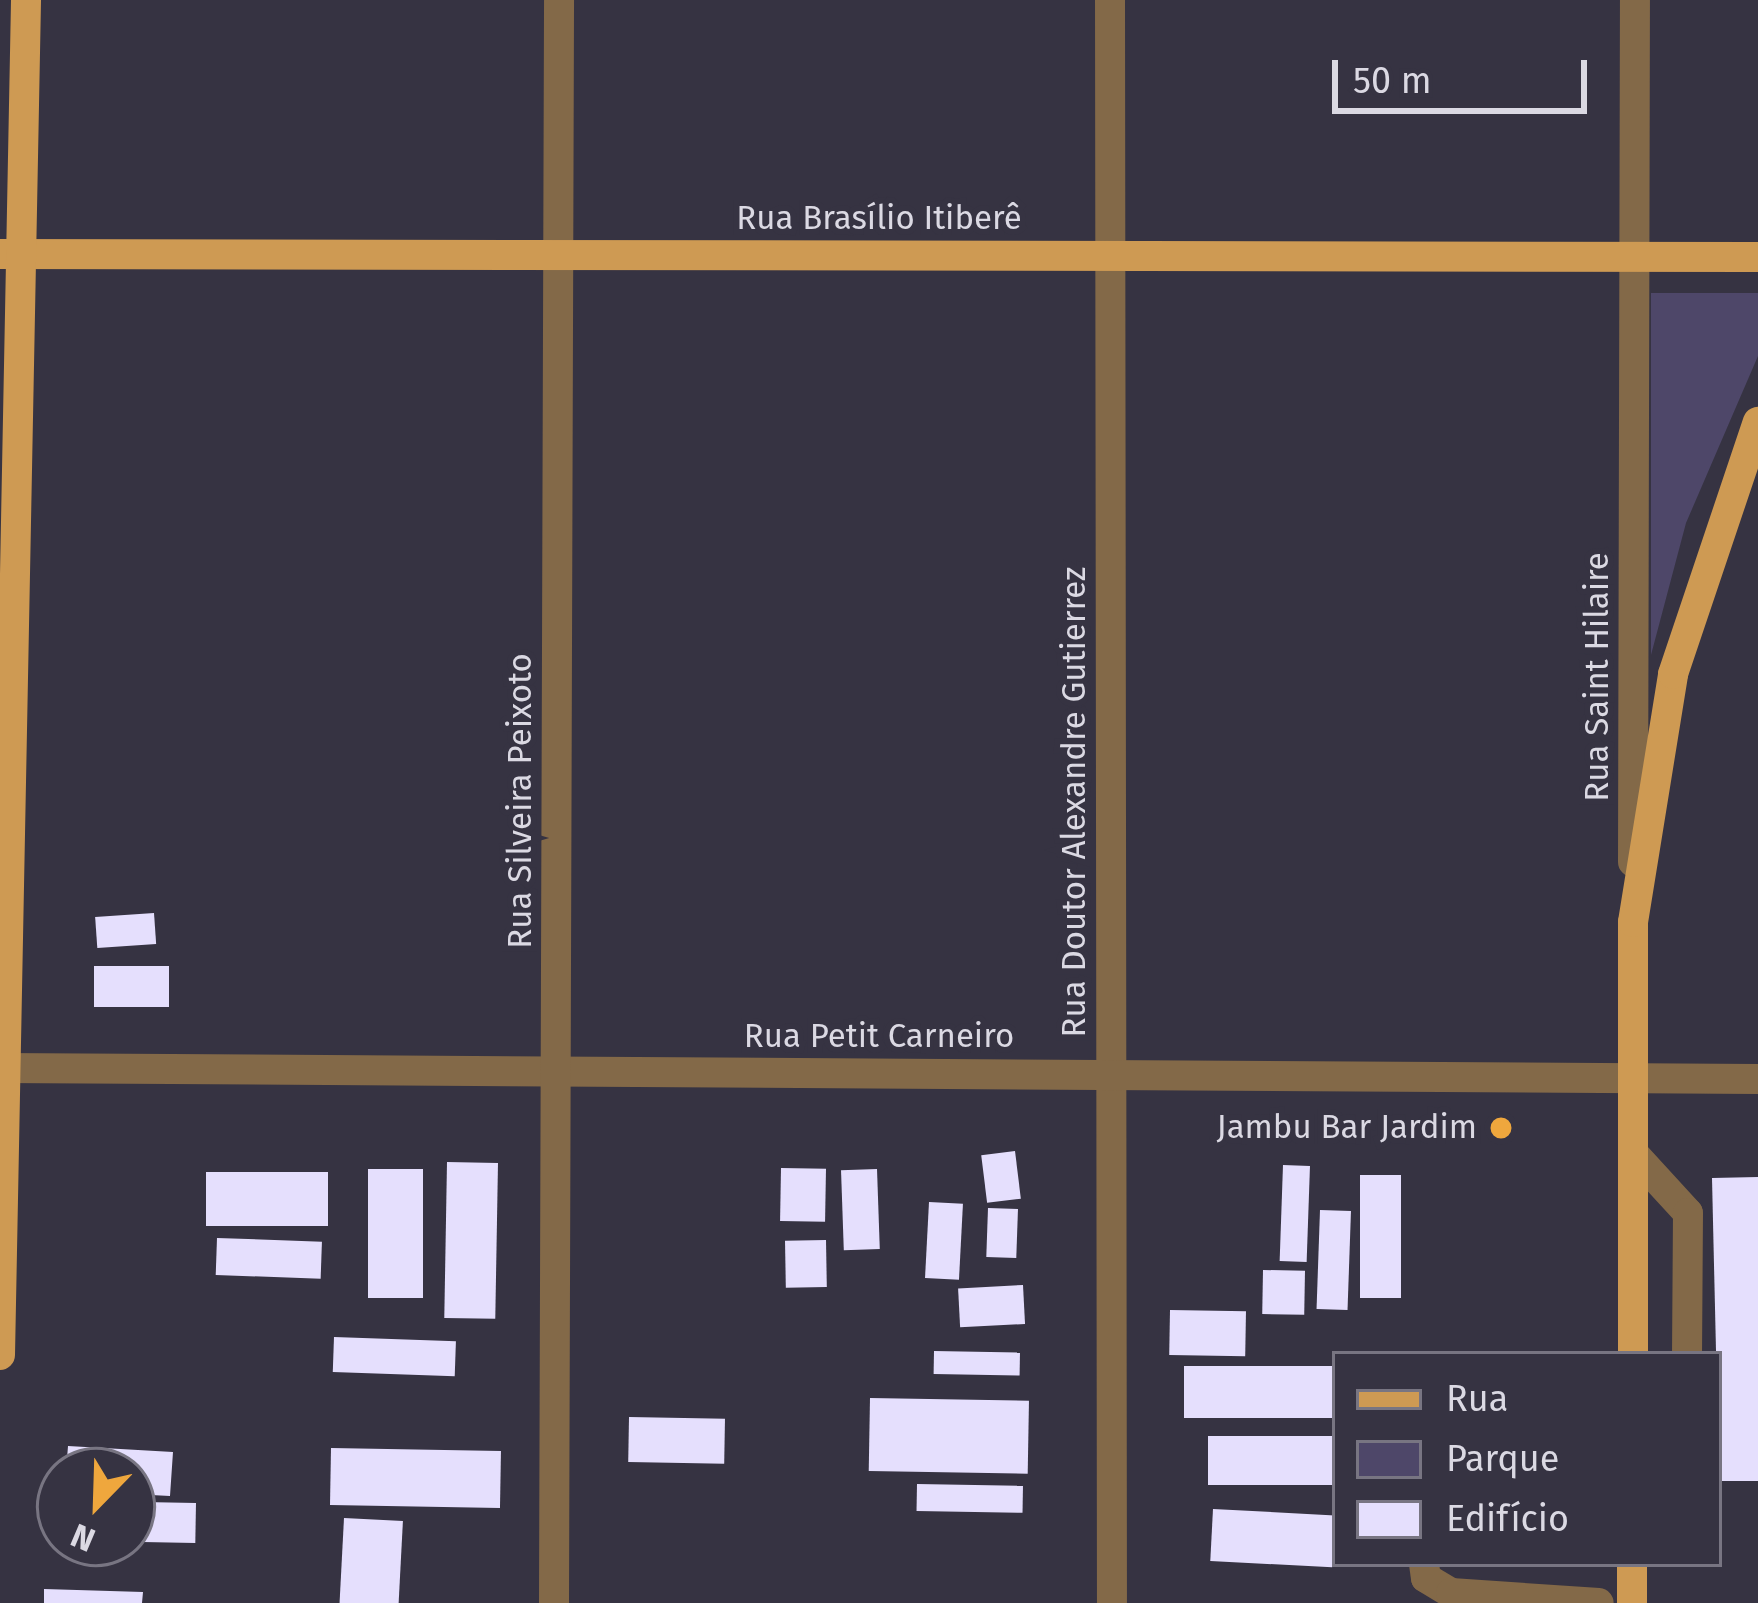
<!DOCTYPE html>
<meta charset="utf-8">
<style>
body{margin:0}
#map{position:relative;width:1758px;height:1603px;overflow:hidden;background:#363342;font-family:"Fira Sans",sans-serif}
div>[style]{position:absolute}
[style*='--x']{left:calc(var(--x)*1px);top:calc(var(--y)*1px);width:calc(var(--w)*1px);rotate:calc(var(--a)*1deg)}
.green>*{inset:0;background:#4e4769}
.building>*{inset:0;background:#e5dffd;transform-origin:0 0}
.minor>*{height:30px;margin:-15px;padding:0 15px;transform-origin:15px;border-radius:15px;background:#836948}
.major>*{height:30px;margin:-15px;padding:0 15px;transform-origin:15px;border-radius:15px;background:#ce9a53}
.dots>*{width:33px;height:33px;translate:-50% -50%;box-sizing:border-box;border:6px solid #363342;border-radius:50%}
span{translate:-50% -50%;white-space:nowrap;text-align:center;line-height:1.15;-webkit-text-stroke:12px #363342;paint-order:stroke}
.street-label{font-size:33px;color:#dbd9e3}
.poi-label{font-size:33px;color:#dbd9e3}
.right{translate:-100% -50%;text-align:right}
.legend{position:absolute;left:1332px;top:1351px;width:390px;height:216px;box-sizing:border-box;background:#363342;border:3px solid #787582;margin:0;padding:15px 21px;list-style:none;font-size:36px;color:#dbd9e3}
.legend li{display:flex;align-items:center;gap:24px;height:60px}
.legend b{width:60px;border:3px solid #787582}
.north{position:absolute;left:36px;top:1447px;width:120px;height:120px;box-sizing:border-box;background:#363342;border:3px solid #787582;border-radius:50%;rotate:203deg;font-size:33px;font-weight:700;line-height:48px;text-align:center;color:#dbd9e3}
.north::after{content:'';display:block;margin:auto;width:42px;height:54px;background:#efa73d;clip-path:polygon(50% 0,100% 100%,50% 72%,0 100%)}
.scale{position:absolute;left:1332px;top:60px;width:255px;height:54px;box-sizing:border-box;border:6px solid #dbd9e3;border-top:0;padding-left:15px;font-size:36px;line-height:42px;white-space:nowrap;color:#dbd9e3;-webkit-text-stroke:9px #363342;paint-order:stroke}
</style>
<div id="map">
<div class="green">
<i style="clip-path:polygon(1651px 293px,1758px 293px,1758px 356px,1686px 523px,1651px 655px)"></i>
</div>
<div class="building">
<i style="left:154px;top:913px;width:31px;height:59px;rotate:86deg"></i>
<i style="left:94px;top:966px;width:75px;height:41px"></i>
<i style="left:1015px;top:1151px;width:48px;height:34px;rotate:83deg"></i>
<i style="left:447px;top:1162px;width:51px;height:156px;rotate:1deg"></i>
<i style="left:1283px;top:1165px;width:27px;height:96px;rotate:2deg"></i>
<i style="left:781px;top:1168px;width:45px;height:53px;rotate:1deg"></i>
<i style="left:368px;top:1169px;width:55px;height:129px"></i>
<i style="left:877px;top:1169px;width:80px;height:36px;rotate:88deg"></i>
<i style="left:206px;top:1172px;width:122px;height:54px"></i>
<i style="left:1360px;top:1175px;width:41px;height:123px"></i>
<i style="clip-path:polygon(1758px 1177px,1758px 1481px,1719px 1481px,1712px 1178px)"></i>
<i style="left:929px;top:1202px;width:34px;height:76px;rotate:3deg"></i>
<i style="left:988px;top:1208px;width:30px;height:49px;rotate:2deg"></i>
<i style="left:1320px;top:1210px;width:31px;height:99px;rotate:2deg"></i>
<i style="left:217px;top:1238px;width:105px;height:37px;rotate:2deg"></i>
<i style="left:826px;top:1240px;width:47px;height:41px;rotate:89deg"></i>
<i style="left:1263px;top:1270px;width:42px;height:44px;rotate:1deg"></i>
<i style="left:1023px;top:1285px;width:39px;height:65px;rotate:87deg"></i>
<i style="left:1170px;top:1310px;width:76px;height:45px;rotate:1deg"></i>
<i style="left:334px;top:1337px;width:122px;height:35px;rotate:2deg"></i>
<i style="left:934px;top:1351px;width:86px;height:23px;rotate:1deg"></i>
<i style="left:1335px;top:1366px;width:52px;height:151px;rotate:90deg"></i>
<i style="left:870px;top:1398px;width:159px;height:73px;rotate:1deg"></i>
<i style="left:629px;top:1417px;width:96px;height:45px;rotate:1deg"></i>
<i style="left:1208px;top:1436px;width:127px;height:49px"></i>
<i style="clip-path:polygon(68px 1446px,173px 1452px,170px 1496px,132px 1494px,132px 1471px,66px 1471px)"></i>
<i style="left:331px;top:1448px;width:170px;height:57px;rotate:1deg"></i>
<i style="left:917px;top:1484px;width:106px;height:27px;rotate:1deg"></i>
<i style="left:143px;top:1502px;width:53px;height:40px;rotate:1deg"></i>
<i style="left:1213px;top:1509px;width:122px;height:52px;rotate:3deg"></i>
<i style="left:344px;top:1518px;width:59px;height:85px;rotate:3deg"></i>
<i style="clip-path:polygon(44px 1589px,143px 1592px,142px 1603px,44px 1603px)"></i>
</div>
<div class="minor">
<i style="--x:1110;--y:0;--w:1603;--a:89.93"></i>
<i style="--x:1633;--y:862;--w:862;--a:-89.87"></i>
<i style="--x:0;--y:1068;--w:1758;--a:0.36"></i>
<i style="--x:1633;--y:1153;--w:81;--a:47.5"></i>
<i style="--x:1688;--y:1213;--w:141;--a:90.4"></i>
<i style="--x:1424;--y:1564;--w:14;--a:82"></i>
<i style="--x:1426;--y:1578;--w:29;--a:31"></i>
<i style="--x:1451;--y:1593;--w:148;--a:3.9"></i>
<i style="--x:554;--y:1603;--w:1603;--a:-89.82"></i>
</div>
<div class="major">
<i style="--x:0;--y:254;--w:1758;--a:0.1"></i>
<i style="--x:1633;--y:1354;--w:432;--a:-90"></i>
<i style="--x:1633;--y:922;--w:251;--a:-80.8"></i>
<i style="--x:1673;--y:674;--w:266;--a:-71.4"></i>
<i style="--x:0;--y:1355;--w:1355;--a:-88.9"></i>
<i style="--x:1632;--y:1564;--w:39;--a:90"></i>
</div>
<div class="dots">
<i style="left:1501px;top:1128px;background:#efa73d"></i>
</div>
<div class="street-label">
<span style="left:879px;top:219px">Rua Brasílio Itiberê</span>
<span style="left:1598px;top:677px;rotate:-90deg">Rua Saint Hilaire</span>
<span style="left:521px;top:801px;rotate:-90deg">Rua Silveira Peixoto</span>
<span style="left:1075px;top:802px;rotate:-90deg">Rua Doutor Alexandre Gutierrez</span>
<span style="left:879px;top:1037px">Rua Petit Carneiro</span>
</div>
<div class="poi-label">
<span class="right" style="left:1477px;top:1128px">Jambu Bar Jardim</span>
</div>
<ul class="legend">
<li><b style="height:15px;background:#ce9a53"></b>Rua</li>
<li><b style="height:33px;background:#4e4769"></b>Parque</li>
<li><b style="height:33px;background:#e5dffd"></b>Edifício</li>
</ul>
<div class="north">N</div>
<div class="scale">50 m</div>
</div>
